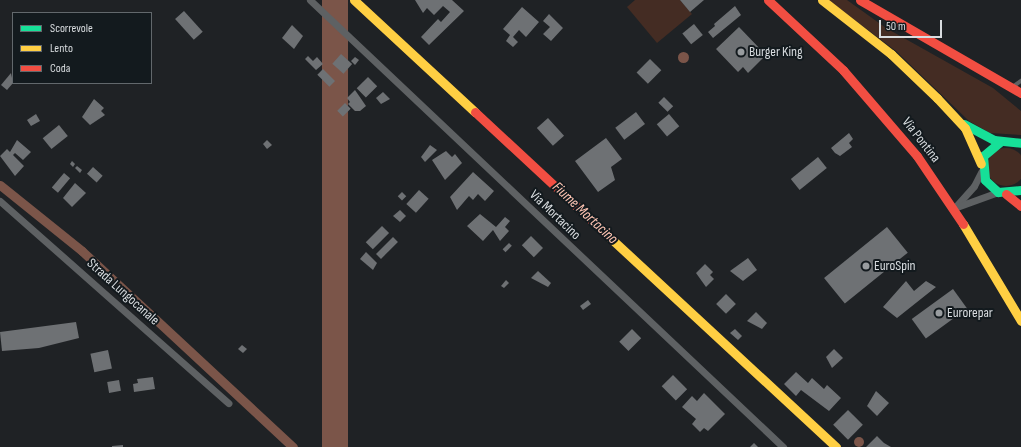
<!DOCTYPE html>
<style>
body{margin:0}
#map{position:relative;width:1021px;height:447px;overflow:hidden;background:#1f2225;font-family:"Sofia Sans Condensed",sans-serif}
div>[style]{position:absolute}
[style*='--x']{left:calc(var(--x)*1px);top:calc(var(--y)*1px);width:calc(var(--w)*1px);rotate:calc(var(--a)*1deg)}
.green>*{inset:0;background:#442c23}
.round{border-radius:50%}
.water>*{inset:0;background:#7b5549;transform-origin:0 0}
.canal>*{height:9px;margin:-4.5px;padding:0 4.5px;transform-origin:4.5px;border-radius:4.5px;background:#7b5549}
.building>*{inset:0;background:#6e7174;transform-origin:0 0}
.lane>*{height:3.5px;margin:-1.75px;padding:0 1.75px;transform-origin:1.75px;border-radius:1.75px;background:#5e6163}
.street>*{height:7px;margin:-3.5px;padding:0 3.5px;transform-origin:3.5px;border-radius:3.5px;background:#5e6163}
.fast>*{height:9px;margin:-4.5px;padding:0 4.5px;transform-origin:4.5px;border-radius:4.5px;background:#16e098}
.slow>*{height:9px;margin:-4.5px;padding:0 4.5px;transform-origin:4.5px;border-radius:4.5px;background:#ffcf43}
.jam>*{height:9px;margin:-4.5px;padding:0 4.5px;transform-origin:4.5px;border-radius:4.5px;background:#f24e42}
.dots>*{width:11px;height:11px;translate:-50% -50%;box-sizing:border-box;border:2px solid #131a1e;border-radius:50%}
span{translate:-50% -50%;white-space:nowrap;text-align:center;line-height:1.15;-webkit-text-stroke:4px #131a1e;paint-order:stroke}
.poi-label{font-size:14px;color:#d9dde0}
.left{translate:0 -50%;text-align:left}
.street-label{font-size:14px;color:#d9dde0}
.water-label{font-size:15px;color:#ffc5b3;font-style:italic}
.legend{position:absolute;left:12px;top:12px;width:140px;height:72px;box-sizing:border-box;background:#131a1e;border:1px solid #62686c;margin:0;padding:5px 7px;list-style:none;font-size:12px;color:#d9dde0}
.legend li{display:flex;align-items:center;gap:8px;height:20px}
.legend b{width:20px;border:1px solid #62686c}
.scale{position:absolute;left:879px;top:20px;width:63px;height:18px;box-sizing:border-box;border:2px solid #d9dde0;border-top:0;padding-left:5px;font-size:12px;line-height:14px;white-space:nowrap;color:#d9dde0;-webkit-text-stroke:3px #131a1e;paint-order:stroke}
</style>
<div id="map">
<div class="green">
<i style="clip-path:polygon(635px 0,680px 0,692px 14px,657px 43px,627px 7px)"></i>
<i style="clip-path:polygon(828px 0,847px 0,886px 28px,993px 88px,1021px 111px,1021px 135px,990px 133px,969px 121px,896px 51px)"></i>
<i class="round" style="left:987px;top:148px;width:38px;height:38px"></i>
</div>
<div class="water">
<i style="left:322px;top:0;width:26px;height:652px"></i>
<i class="round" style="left:677.5px;top:51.5px;width:11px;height:11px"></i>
<i class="round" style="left:854px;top:437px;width:10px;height:10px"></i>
</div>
<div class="canal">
<i style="--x:0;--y:185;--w:105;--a:38.8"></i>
<i style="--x:82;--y:251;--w:288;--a:42.9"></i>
</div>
<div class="building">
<i style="clip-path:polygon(415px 0,452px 0,464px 11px,429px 45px,421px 37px,438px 19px,441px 22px,450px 12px,443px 6px,434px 15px,427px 8px,423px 13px)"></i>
<i style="clip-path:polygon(680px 0,704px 0,690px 12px)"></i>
<i style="clip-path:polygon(735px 6px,741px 15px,713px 38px,708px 32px,715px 26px,714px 24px)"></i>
<i style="clip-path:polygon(522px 7px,539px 22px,526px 37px,519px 30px,513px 37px,518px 42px,513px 47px,506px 41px,510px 35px,503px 29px)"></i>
<i style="left:184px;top:11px;width:28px;height:12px;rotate:48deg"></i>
<i style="clip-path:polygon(549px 14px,563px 28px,551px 41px,543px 34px,550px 27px,543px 21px)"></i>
<i style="left:694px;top:24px;width:14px;height:15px;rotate:51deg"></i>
<i style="clip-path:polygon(292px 25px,303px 36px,294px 49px,282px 38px)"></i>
<i style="clip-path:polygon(739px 27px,766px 55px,748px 73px,743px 67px,738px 72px,716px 49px)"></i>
<i style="left:341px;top:54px;width:15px;height:13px;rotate:42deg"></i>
<i style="clip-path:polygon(308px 56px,313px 61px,317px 57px,323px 64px,316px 70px,305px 59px)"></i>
<i style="clip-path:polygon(355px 57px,359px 60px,355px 65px,351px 61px)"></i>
<i style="left:650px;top:59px;width:16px;height:19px;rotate:45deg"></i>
<i style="left:323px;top:69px;width:17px;height:8px;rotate:45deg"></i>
<i style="clip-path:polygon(11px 73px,13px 83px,7px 90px,1px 85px)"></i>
<i style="left:368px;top:77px;width:13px;height:16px;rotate:45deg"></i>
<i style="clip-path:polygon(355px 90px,366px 106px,360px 111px,355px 111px,348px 104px,350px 102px,347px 98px)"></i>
<i style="clip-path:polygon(383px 92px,390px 99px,381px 104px,376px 98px)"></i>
<i style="left:664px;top:97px;width:13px;height:8px;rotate:45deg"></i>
<i style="clip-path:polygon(94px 99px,104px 108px,101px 111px,105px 115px,90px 125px,82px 117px)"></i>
<i style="left:345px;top:103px;width:8px;height:11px;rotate:45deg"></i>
<i style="left:636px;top:112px;width:15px;height:26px;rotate:53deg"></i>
<i style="clip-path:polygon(36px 114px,40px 121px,31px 126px,27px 120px)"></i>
<i style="left:669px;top:114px;width:16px;height:16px;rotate:50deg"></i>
<i style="left:548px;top:118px;width:24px;height:15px;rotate:48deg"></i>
<i style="left:59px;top:125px;width:14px;height:21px;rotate:51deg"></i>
<i style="clip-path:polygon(849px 133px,853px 139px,849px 143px,852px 147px,840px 156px,835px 153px,831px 148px)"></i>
<i style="clip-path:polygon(606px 138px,622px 159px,611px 167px,615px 180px,598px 192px,575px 161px)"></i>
<i style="clip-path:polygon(17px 140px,31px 152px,23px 160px,15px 153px,13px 155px,24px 166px,15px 176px,0 156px,7px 149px,10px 152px)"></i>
<i style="clip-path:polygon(267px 140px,272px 145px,267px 149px,263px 144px)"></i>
<i style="clip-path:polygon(430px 145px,437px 150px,425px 162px,421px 157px)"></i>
<i style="clip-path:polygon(446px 151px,452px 157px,455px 154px,462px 163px,445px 180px,432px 160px)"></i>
<i style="left:818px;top:157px;width:14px;height:35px;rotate:51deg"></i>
<i style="clip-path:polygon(72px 161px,75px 164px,73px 167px,70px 164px)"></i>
<i style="clip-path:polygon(77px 166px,82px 170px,80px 173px,75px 168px)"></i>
<i style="left:93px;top:167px;width:13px;height:9px;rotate:42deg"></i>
<i style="clip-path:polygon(473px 172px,494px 191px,485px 201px,478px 194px,473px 200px,469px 196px,457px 210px,450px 197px)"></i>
<i style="left:64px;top:173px;width:8px;height:19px;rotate:40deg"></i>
<i style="clip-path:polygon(75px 183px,86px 193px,72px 207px,63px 198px)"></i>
<i style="left:419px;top:190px;width:13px;height:19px;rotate:42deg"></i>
<i style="left:402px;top:192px;width:6px;height:6px;rotate:45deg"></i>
<i style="clip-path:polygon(400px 210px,406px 216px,400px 222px,393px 216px)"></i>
<i style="clip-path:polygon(480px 214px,496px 227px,505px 217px,510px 221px,505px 227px,509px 231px,500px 241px,493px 230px,483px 241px,467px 226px)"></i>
<i style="left:382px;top:226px;width:10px;height:23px;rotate:45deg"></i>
<i style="left:887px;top:227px;width:33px;height:81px;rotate:51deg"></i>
<i style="left:531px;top:236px;width:17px;height:13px;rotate:45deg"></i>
<i style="left:393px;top:237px;width:7px;height:24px;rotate:45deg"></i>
<i style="left:509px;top:243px;width:4px;height:9px;rotate:45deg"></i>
<i style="clip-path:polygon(366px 252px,377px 263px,373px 270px,360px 259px)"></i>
<i style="clip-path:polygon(748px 258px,757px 270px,743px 281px,730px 271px)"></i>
<i style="clip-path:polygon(705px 264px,713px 272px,710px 275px,714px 279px,706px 287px,696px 273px)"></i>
<i style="clip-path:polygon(538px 271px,551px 283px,548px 287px,531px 278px)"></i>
<i style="clip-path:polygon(506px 280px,509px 283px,504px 288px,501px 286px)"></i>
<i style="clip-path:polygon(906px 281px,914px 291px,926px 281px,936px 287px,897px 318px,883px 307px)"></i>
<i style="left:953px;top:289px;width:24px;height:51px;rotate:54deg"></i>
<i style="left:726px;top:294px;width:14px;height:14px;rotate:45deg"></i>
<i style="left:588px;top:300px;width:5px;height:10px;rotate:53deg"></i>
<i style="clip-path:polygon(756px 312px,767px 323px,762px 329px,747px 321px)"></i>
<i style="clip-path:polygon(76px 322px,79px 338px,39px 348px,2px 351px,0 332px)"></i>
<i style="left:632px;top:329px;width:13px;height:18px;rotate:45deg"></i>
<i style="clip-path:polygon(735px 329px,742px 336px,738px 340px,730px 333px)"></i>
<i style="clip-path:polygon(242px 345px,247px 349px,243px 353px,238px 349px)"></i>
<i style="clip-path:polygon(834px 349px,843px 358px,832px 368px,826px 357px)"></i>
<i style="left:108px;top:350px;width:19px;height:18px;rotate:78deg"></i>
<i style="clip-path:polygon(796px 372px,808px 383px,812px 378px,824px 389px,827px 385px,841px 398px,829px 411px,801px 390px,796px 396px,784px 384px)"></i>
<i style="left:673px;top:375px;width:20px;height:16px;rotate:45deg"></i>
<i style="clip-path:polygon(153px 377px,155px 389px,134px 392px,133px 384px,138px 383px,137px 379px)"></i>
<i style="left:119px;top:380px;width:11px;height:12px;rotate:80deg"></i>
<i style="clip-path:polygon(876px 391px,889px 403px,877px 416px,867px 406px)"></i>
<i style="clip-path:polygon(704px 393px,725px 414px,708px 431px,704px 428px,700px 432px,692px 424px,696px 419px,682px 407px,692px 396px,697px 401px)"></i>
<i style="left:848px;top:410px;width:21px;height:21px;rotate:45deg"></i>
<i style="clip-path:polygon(877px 436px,884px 443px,891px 447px,866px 447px)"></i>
<i style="clip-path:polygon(754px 443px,758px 447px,750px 447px)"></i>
<i style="clip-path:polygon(123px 445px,123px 447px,112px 447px,112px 446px)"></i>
</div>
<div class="lane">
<i style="--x:1014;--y:86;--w:9;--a:-36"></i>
</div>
<div class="street">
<i style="--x:310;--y:0;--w:651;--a:43.38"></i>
<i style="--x:0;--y:201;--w:305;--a:41.5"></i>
<i style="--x:957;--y:205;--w:25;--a:-48"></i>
<i style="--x:974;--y:186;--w:16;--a:-63"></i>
<i style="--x:954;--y:208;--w:47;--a:-20"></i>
</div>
<div class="fast">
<i style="--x:964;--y:124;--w:34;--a:28"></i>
<i style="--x:994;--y:140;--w:27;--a:6"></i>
<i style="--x:1001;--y:141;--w:23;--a:140"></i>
<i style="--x:983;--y:156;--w:24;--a:85"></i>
<i style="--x:985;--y:180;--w:18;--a:43"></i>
<i style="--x:998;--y:192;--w:23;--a:-5"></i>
</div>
<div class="slow">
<i style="--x:354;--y:0;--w:165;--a:42.8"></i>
<i style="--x:822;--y:0;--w:88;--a:38"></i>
<i style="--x:891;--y:54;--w:64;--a:43.7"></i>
<i style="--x:937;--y:98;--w:41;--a:47"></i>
<i style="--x:965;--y:128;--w:39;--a:66"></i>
<i style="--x:963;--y:224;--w:113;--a:59.1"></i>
<i style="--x:605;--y:233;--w:315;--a:42.8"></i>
</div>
<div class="jam">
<i style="--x:768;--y:0;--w:103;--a:43"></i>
<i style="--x:843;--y:70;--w:113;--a:49.3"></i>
<i style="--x:917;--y:156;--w:82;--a:55.9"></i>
<i style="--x:860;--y:0;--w:186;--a:30"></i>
<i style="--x:475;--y:112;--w:178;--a:42.9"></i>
<i style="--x:1006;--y:194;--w:19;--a:39"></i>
</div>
<div class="dots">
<i style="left:741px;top:52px;background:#989c9f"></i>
<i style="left:866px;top:266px;background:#989c9f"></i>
<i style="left:939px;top:313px;background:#989c9f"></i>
</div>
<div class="poi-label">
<span class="left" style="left:749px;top:52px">Burger King</span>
<span class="left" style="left:874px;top:266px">EuroSpin</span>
<span class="left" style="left:947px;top:313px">Eurorepar</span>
</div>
<div class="street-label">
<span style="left:921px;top:140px;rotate:52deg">Via Pontina</span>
<span style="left:555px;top:215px;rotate:44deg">Via Mortacino</span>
<span style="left:123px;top:292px;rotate:42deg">Strada Lungocanale</span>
</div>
<div class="water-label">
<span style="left:585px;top:213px;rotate:43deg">Fiume Mortacino</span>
</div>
<ul class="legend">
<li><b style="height:5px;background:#16e098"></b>Scorrevole</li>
<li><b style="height:5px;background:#ffcf43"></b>Lento</li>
<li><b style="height:5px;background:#f24e42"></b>Coda</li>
</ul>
<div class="scale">50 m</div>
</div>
